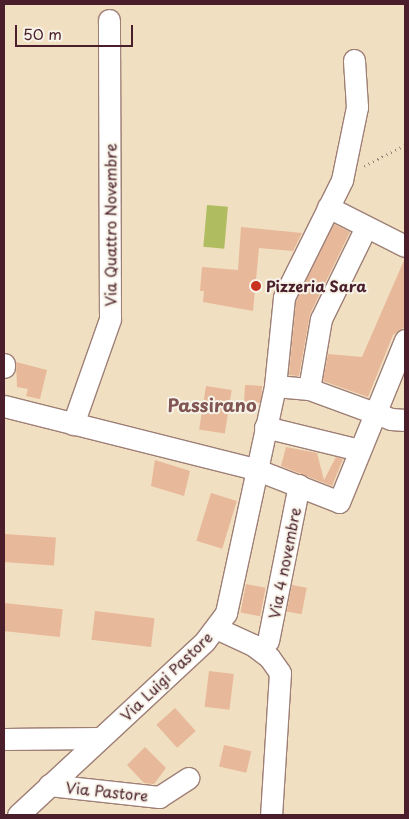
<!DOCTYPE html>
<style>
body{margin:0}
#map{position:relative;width:409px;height:819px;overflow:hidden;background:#f1dfc1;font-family:"Playpen Sans",sans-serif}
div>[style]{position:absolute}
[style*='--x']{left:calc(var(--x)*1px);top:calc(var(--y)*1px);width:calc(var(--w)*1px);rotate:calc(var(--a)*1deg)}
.green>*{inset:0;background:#afbd60;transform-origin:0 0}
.building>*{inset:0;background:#e7b899;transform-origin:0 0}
.path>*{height:2.5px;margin-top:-1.25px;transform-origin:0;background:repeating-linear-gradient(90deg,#9e7f76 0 1px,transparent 0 5px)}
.roads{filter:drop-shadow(1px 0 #9e7f76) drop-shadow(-1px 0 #9e7f76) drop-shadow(0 1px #9e7f76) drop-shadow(0 -1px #9e7f76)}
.minor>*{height:21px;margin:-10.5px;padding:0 10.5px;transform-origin:10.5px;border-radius:10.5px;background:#fff}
.dots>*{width:14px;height:14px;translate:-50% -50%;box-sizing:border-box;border:2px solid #f7f3e8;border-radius:50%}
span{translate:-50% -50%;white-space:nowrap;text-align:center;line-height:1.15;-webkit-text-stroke:4px #f7f3e8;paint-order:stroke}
.street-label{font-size:15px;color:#4a1f2b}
.poi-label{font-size:15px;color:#4a1f2b;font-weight:700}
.left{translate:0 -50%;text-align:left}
.quarter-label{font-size:18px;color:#815552;font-weight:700}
.frame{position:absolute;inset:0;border:5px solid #4a1f2b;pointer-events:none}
.scale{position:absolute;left:15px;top:25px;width:118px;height:22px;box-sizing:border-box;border:2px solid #4a1f2b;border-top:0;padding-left:6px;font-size:15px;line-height:18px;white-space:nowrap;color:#4a1f2b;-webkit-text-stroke:4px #f7f3e8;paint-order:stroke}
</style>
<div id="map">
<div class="green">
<i style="left:207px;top:205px;width:21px;height:42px;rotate:5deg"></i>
</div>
<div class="building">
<i style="clip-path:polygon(334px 224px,350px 232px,310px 314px,299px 376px,289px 375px,296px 301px)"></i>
<i style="clip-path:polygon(241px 227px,302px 233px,293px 251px,259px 248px,253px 311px,203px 302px,204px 291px,200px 291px,202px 267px,238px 270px)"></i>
<i style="clip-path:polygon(405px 258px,405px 327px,393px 335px,368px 397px,323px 381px,328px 354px,362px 357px)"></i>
<i style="clip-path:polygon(16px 362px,47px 370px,40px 399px,26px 396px,28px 389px,17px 387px)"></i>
<i style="left:245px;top:385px;width:17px;height:17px;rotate:3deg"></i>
<i style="left:206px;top:386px;width:26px;height:44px;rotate:9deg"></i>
<i style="clip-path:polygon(286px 447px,317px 453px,324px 480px,336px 457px,343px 459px,332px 486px,281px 466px)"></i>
<i style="clip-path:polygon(155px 460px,190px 471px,184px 496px,151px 486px)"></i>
<i style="left:211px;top:493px;width:27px;height:50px;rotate:17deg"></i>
<i style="left:5px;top:534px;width:51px;height:28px;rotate:4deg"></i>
<i style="left:246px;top:584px;width:20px;height:29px;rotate:11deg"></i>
<i style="left:292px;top:585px;width:15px;height:27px;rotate:11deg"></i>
<i style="left:4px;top:603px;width:59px;height:28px;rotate:6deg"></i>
<i style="left:95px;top:611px;width:60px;height:29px;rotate:7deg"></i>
<i style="left:209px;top:671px;width:25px;height:36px;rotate:7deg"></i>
<i style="left:175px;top:708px;width:31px;height:25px;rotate:48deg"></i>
<i style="left:224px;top:745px;width:28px;height:22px;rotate:13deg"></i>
<i style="clip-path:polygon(145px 747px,166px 768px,154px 784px,144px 783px,127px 765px)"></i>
</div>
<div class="path">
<i style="--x:364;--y:166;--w:46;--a:-27.1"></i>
</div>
<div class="roads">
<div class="minor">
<i style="--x:328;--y:207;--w:86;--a:26.9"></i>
<i style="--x:4;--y:364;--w:3;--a:90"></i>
<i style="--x:275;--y:386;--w:34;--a:5"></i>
<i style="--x:309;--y:389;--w:87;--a:20.1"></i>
<i style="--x:391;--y:419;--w:14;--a:4"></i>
<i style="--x:309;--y:389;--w:71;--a:-80.3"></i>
<i style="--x:321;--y:319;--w:102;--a:-63.9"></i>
<i style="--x:4;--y:406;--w:259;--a:14.1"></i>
<i style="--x:255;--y:469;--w:90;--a:21.4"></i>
<i style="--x:339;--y:502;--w:175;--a:-67.8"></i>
<i style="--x:73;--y:424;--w:111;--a:-70.6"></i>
<i style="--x:110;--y:319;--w:299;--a:-90.2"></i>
<i style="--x:265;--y:427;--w:97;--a:13.7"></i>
<i style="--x:216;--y:628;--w:41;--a:24.7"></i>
<i style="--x:253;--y:645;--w:20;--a:37"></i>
<i style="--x:269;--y:657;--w:19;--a:55"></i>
<i style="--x:280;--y:673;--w:142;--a:93.6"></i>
<i style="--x:268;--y:641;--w:159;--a:-78.8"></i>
<i style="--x:4;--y:739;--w:96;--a:-0.6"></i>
<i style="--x:49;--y:785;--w:111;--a:6.2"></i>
<i style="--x:159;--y:797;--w:35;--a:-33"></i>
<i style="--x:18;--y:815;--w:255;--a:-42.9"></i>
<i style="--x:205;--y:641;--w:35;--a:-53"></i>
<i style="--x:226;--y:613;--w:232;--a:-77.8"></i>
<i style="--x:275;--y:386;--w:89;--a:-84.2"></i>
<i style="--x:284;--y:297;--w:131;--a:-63.6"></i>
<i style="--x:342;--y:180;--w:75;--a:-78.4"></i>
<i style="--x:357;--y:107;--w:47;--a:-93.7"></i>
</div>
</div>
<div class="dots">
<i style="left:256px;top:286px;background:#c8321e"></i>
</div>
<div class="street-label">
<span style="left:110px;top:225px;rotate:-90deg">Via Quattro Novembre</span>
<span style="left:284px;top:563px;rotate:-79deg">Via 4 novembre</span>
<span style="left:166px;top:676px;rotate:-44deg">Via Luigi Pastore</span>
<span style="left:107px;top:791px;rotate:6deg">Via Pastore</span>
</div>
<div class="poi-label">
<span class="left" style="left:266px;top:286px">Pizzeria Sara</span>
</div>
<div class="quarter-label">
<span style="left:212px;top:405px">Passirano</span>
</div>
<div class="frame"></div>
<div class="scale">50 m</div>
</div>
